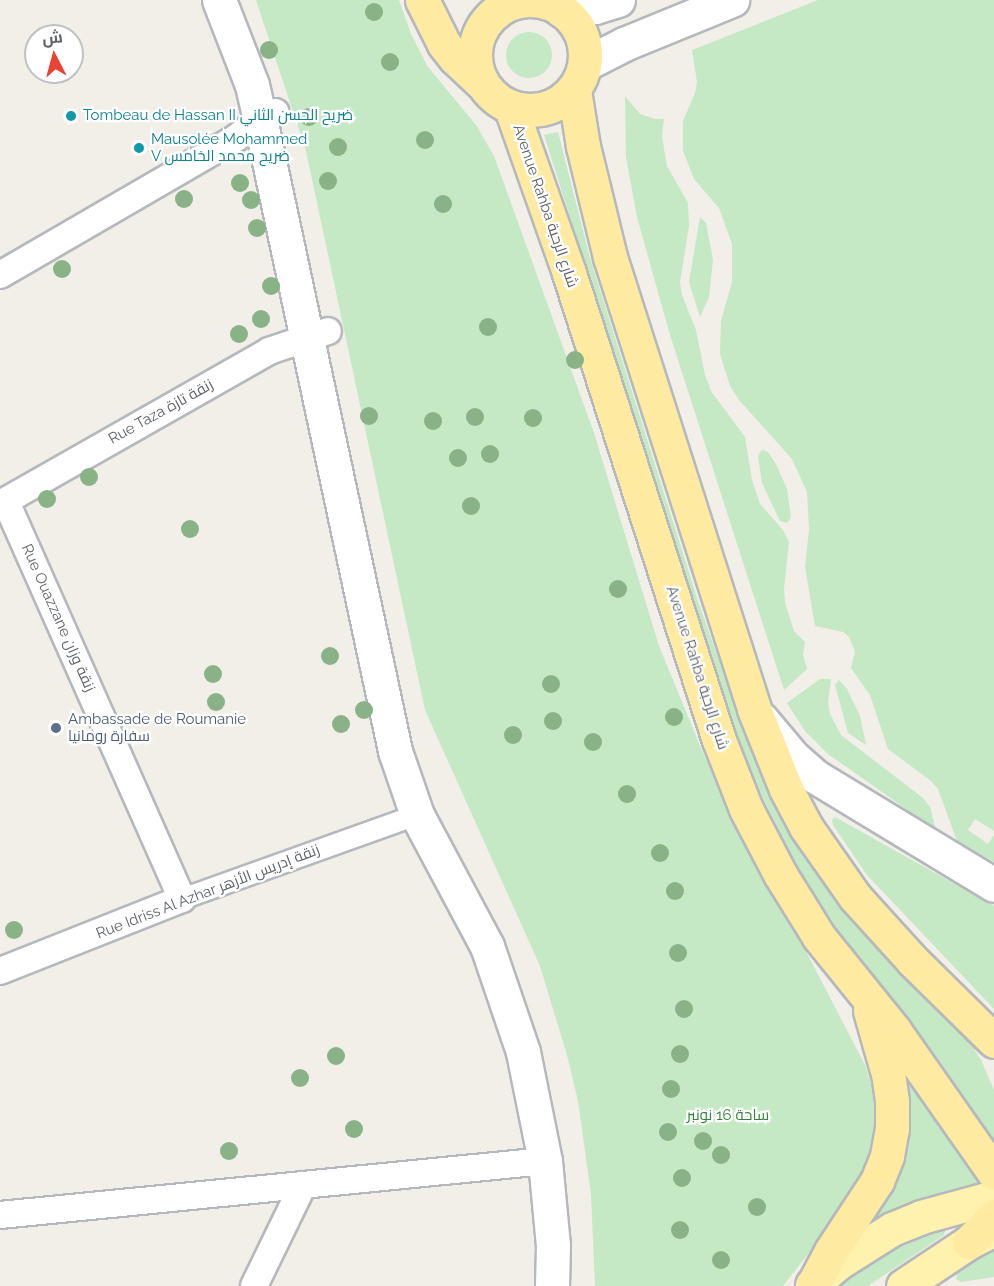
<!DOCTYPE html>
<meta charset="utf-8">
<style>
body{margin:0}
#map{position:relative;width:994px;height:1286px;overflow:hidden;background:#f1efe8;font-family:Raleway,Cairo,sans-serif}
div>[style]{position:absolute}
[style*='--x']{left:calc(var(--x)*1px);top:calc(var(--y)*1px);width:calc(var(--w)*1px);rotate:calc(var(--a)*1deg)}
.green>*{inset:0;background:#c5e8c5}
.round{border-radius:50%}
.roads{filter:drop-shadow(2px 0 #b5b8bc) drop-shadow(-2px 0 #b5b8bc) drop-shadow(0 2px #b5b8bc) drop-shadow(0 -2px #b5b8bc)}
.pedestrian>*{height:20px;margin:-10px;padding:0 10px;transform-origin:10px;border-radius:10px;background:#fff}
.minor>*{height:26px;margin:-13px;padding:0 13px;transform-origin:13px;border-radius:13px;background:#fff}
.tertiary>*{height:33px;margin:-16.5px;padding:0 16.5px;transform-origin:16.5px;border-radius:16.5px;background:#fff}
.primary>*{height:33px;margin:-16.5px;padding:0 16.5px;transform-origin:16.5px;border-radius:16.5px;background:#fff2af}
.trunk>*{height:33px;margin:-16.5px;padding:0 16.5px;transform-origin:16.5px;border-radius:16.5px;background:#feeaa1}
.trunk>.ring{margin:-16.5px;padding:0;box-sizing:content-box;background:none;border:33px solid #feeaa1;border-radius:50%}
.trees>*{width:18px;height:18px;margin:-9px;border-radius:50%;background:#89b387}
.dots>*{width:16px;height:16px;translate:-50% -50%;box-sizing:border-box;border:3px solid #fff;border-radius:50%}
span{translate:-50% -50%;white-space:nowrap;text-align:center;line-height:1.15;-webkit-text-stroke:4.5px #fff;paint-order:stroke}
.culture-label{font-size:15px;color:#0d838f}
.left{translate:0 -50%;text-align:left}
.street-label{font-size:15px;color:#5f6368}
.service-label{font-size:15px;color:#4e5e75}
.park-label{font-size:15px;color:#348238}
.north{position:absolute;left:24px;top:24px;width:60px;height:60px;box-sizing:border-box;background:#fff;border:2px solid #bfc1c3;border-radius:50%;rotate:354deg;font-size:16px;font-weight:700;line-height:24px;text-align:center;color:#5f6368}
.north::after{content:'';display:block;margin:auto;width:21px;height:27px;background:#ea4335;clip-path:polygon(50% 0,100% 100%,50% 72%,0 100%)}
</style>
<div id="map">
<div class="green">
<i style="clip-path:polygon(256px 0,399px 0,411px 34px,428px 67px,476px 125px,494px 156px,594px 433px,659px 646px,703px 753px,865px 1065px,872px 1086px,876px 1129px,866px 1171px,844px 1208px,783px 1286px,595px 1286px,591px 1194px,578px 1101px,567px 1055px,540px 966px,425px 710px,306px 151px)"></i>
<i style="clip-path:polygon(818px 0,994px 0,994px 831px,975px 819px,968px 830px,988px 844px,994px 835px,994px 862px,957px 841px,938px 789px,931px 781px,888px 749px,870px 695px,851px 668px,855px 652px,849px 637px,843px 632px,815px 626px,805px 567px,809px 529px,807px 492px,792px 459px,739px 400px,730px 386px,720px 354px,721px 321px,732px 282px,732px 244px,719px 208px,694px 179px,683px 151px,683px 121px,695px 93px,697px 82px,692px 50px)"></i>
<i class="round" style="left:506px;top:32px;width:46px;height:46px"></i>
<i style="clip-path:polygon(625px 96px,640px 114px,655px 119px,664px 119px,662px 137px,667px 166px,688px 203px,689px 226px,680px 282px,682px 295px,696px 330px,705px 375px,711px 391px,745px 437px,752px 480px,760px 504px,783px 530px,789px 542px,784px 589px,785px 603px,794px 631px,805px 642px,803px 655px,807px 669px,784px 690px,670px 335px,637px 217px,626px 157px)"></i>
<i style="clip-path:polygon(558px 132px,590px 258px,698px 601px,749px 744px,765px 778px,968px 1039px,981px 1060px,994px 1090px,994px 1144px,855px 957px,795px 863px,750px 772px,731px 725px,544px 135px)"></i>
<i style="clip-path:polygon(700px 217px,706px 223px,713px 260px,709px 297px,700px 317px,689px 282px)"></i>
<i style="clip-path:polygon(762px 450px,768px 452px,776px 464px,787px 489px,791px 517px,787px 523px,780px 521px,762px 483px,758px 456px)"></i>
<i style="clip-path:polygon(820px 679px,831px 679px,828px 703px,830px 714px,841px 735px,923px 798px,930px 807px,936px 830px,828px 754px,805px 731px,787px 703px)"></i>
<i style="clip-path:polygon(839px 680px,847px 689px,860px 716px,866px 745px,848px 733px,835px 685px)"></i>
<i style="clip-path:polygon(835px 817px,994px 906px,994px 1009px,867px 875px,833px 825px,832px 820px)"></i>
<i style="clip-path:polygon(892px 1049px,987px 1178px,983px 1191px,854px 1235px,896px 1178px,906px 1146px,909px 1130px,907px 1096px)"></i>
<i style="clip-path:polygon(941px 1230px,945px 1231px,944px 1235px,868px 1286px,840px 1286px,868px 1263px,888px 1252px)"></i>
<i style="clip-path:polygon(994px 1248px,994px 1277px,961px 1282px,956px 1279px,957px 1272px)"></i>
</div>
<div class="roads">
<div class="pedestrian">
<i style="--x:182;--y:899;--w:250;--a:-19.7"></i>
</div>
<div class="minor">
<i style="--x:0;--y:275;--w:273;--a:-30.1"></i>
<i style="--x:236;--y:138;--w:31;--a:-38"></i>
<i style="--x:260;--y:119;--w:17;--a:-24"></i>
<i style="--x:0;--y:504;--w:309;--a:-29.6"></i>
<i style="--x:269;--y:351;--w:62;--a:-18.7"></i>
<i style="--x:0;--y:971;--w:196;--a:-21.6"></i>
<i style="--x:182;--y:899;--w:435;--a:-113.9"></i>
<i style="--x:0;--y:1215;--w:548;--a:-5.66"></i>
<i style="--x:254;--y:1286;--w:112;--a:-64.1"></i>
</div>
<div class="tertiary">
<i style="--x:219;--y:0;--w:91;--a:68.8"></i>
<i style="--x:252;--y:85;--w:35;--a:77"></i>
<i style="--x:260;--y:119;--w:646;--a:77.94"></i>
<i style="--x:395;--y:751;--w:68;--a:71"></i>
<i style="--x:417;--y:815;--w:149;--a:61.9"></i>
<i style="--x:487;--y:946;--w:112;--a:71.2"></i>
<i style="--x:523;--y:1052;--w:111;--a:78.6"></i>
<i style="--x:545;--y:1161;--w:84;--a:84.6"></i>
<i style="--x:553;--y:1245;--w:41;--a:91.4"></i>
<i style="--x:561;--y:10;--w:34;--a:-5"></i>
<i style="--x:595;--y:7;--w:24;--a:-17"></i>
<i style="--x:585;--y:64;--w:44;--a:-27.1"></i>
<i style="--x:624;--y:44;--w:117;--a:-22.2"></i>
<i style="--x:761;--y:719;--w:50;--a:49.9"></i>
<i style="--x:793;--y:757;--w:30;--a:41"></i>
<i style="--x:816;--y:777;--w:208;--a:31.2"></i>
</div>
<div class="primary">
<i style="--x:812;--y:1285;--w:34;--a:-40"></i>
<i style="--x:838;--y:1263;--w:64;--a:-32.2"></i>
<i style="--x:892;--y:1229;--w:31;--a:-22"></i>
<i style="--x:921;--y:1217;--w:76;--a:-15.3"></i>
<i style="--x:903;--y:1286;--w:79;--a:-33.7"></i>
<i style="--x:969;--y:1242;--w:28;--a:-27"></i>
</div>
<div class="trunk">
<i class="ring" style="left:475px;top:0;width:77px;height:77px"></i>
<i style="--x:422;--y:0;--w:49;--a:63.4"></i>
<i style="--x:444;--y:44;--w:18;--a:52"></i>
<i style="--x:455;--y:58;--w:35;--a:43"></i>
<i style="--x:574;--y:90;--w:57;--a:80.9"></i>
<i style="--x:583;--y:146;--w:114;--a:76.3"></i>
<i style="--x:610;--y:257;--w:474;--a:72.3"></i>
<i style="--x:754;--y:709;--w:86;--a:68.2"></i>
<i style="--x:786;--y:789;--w:43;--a:62.2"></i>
<i style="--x:806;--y:827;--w:85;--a:55"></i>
<i style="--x:855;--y:897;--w:86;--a:47.8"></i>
<i style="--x:913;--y:961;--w:114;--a:44.6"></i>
<i style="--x:511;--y:108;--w:175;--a:70.6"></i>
<i style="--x:569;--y:273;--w:490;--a:72.2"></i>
<i style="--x:719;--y:740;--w:74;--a:68.6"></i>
<i style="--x:746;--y:809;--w:73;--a:62.4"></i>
<i style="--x:780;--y:874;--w:74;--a:58.2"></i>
<i style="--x:819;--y:937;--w:119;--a:51.1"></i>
<i style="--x:894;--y:1030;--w:174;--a:55"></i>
<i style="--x:969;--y:1242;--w:36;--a:-46"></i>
<i style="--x:814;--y:1283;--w:36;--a:-62"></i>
<i style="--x:831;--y:1251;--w:84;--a:-56.7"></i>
<i style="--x:877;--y:1181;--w:27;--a:-68"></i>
<i style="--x:887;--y:1156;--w:27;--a:-80"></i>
<i style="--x:892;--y:1129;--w:28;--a:-90"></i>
<i style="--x:892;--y:1101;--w:27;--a:-98"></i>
<i style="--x:888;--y:1074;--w:66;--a:-105.9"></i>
</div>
</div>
<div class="trees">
<i style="left:374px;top:12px"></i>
<i style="left:269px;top:50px"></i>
<i style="left:390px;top:62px"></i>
<i style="left:309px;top:117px"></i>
<i style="left:425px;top:140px"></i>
<i style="left:338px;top:147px"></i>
<i style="left:328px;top:181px"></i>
<i style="left:240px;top:183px"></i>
<i style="left:184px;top:199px"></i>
<i style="left:251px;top:200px"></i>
<i style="left:443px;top:204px"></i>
<i style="left:257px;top:228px"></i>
<i style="left:62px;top:269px"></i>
<i style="left:271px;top:286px"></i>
<i style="left:261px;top:319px"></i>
<i style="left:488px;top:327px"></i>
<i style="left:239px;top:334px"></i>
<i style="left:575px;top:360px"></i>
<i style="left:369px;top:416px"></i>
<i style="left:475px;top:417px"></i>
<i style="left:533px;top:418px"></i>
<i style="left:433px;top:421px"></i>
<i style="left:490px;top:454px"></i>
<i style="left:458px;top:458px"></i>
<i style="left:89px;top:477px"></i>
<i style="left:47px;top:499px"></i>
<i style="left:471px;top:506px"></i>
<i style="left:190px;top:529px"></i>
<i style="left:618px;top:589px"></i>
<i style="left:330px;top:656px"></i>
<i style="left:213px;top:674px"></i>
<i style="left:551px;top:684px"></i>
<i style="left:216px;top:702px"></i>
<i style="left:364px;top:710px"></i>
<i style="left:674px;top:717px"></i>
<i style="left:553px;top:721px"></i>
<i style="left:341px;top:724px"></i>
<i style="left:513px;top:735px"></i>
<i style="left:593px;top:742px"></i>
<i style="left:627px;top:794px"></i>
<i style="left:660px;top:853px"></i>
<i style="left:675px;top:891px"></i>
<i style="left:14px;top:930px"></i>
<i style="left:678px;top:953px"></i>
<i style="left:684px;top:1009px"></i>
<i style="left:680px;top:1054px"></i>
<i style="left:336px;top:1056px"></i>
<i style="left:300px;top:1078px"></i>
<i style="left:671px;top:1089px"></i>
<i style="left:354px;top:1129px"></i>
<i style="left:668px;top:1132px"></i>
<i style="left:703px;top:1141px"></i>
<i style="left:229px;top:1151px"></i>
<i style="left:721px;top:1155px"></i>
<i style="left:682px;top:1178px"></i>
<i style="left:757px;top:1207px"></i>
<i style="left:680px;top:1230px"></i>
<i style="left:721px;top:1260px"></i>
</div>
<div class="dots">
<i style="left:71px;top:116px;background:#0f9aa8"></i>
<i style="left:139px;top:148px;background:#0f9aa8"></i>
<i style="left:56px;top:728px;background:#5c6f8a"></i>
</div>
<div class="culture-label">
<span class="left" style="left:83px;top:116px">Tombeau de Hassan II ضريح الحسن الثاني</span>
<span class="left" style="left:151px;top:148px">Mausolée Mohammed<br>V ضريح محمد الخامس</span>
</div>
<div class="street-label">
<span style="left:545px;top:206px;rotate:71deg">Avenue Rahba شارع الرحبة</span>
<span style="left:161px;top:412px;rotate:-29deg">Rue Taza زنقة تازة</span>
<span style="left:58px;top:618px;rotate:66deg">Rue Ouazzane زنقة وزان</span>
<span style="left:697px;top:668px;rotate:72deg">Avenue Rahba شارع الرحبة</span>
<span style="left:208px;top:892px;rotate:-21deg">Rue Idriss Al Azhar زنقة إدريس الأزهر</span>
</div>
<div class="service-label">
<span class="left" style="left:68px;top:728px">Ambassade de Roumanie<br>سفارة رومانيا</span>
</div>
<div class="park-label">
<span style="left:728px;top:1116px">ساحة 16 نونبر</span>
</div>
<div class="north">ش</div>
</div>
